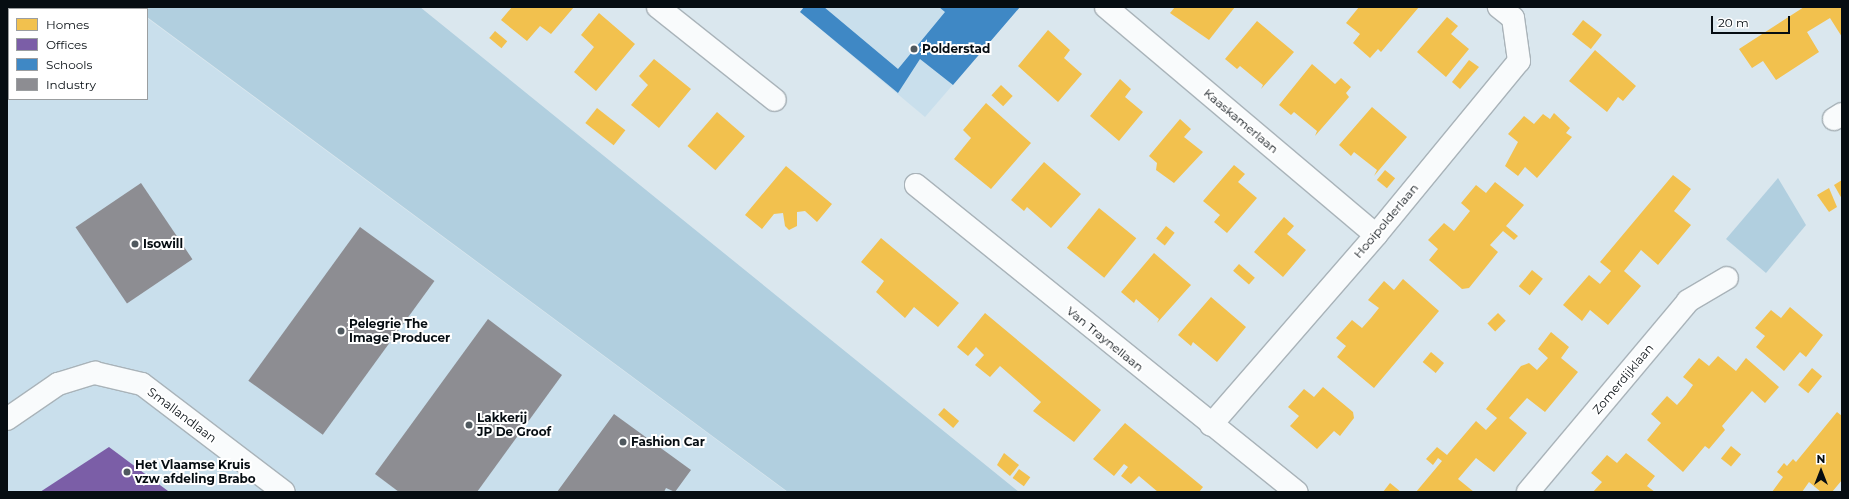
<!DOCTYPE html>
<style>
body{margin:0}
#map{position:relative;width:1849px;height:499px;overflow:hidden;background:#dae7ee;font-family:Montserrat,sans-serif}
div>[style]{position:absolute}
[style*='--x']{left:calc(var(--x)*1px);top:calc(var(--y)*1px);width:calc(var(--w)*1px);rotate:calc(var(--a)*1deg)}
.built>*{inset:0;background:#c9dfec}
.green>*{inset:0;background:#b1cfdf}
.homes>*{inset:0;background:#f2c14e;transform-origin:0 0}
.offices>*{inset:0;background:#7b5ea7}
.schools>*{inset:0;background:#3f88c5}
.industry>*{inset:0;background:#8d8d92;transform-origin:0 0}
.roads{filter:drop-shadow(1px 0 #a9b3b9) drop-shadow(-1px 0 #a9b3b9) drop-shadow(0 1px #a9b3b9) drop-shadow(0 -1px #a9b3b9)}
.minor>*{height:22px;margin:-11px;padding:0 11px;transform-origin:11px;border-radius:11px;background:#f9fbfc}
.dots>*{width:11px;height:11px;translate:-50% -50%;box-sizing:border-box;border:2px solid #fff;border-radius:50%}
span{translate:-50% -50%;white-space:nowrap;text-align:center;line-height:1.15;-webkit-text-stroke:4px #fff;paint-order:stroke}
.poi-label{font-size:12px;color:#060d12;font-weight:700}
.left{translate:0 -50%;text-align:left}
.street-label{font-size:12px;color:#060d12}
.frame{position:absolute;inset:0;border:8px solid #060d12;pointer-events:none}
.legend{position:absolute;left:8px;top:8px;width:140px;height:92px;box-sizing:border-box;background:#fff;border:1px solid #9b9ea0;margin:0;padding:5px 7px;list-style:none;font-size:12px;color:#060d12}
.legend li{display:flex;align-items:center;gap:8px;height:20px}
.legend b{width:20px;border:1px solid #9b9ea0}
.north{position:absolute;left:1801px;top:451px;width:40px;height:40px;-webkit-text-stroke:3px #fff;paint-order:stroke;rotate:0deg;font-size:11px;font-weight:700;line-height:16px;text-align:center;color:#060d12}
.north::after{content:'';display:block;margin:auto;width:14px;height:18px;background:#060d12;clip-path:polygon(50% 0,100% 100%,50% 72%,0 100%)}
.scale{position:absolute;left:1711px;top:16px;width:79px;height:18px;box-sizing:border-box;border:2px solid #060d12;border-top:0;padding-left:5px;font-size:12px;line-height:14px;white-space:nowrap;color:#060d12;-webkit-text-stroke:3px #fff;paint-order:stroke}
</style>
<div id="map">
<div class="built">
<i style="clip-path:polygon(7px 7px,135px 9px,9px 9px,9px 99px,147px 99px,147px 18px,787px 492px,7px 492px)"></i>
<i style="clip-path:polygon(804px 7px,1020px 7px,925px 117px,800px 12px)"></i>
</div>
<div class="green">
<i style="clip-path:polygon(133px 7px,420px 7px,1019px 492px,788px 492px,147px 17px,147px 9px)"></i>
<i style="clip-path:polygon(1778px 178px,1806px 225px,1766px 273px,1726px 239px)"></i>
</div>
<div class="homes">
<i style="clip-path:polygon(512px 7px,574px 7px,551px 34px,540px 26px,527px 41px,501px 20px)"></i>
<i style="clip-path:polygon(1175px 7px,1235px 7px,1209px 40px,1170px 13px)"></i>
<i style="clip-path:polygon(1359px 7px,1419px 7px,1381px 52px,1378px 49px,1370px 58px,1353px 43px,1360px 34px,1346px 23px)"></i>
<i style="clip-path:polygon(1804px 7px,1842px 7px,1842px 37px,1830px 18px,1807px 32px,1819px 52px,1776px 80px,1763px 61px,1752px 68px,1739px 49px)"></i>
<i style="clip-path:polygon(599px 13px,635px 44px,596px 91px,574px 72px,594px 47px,581px 35px)"></i>
<i style="clip-path:polygon(1447px 17px,1458px 26px,1451px 34px,1469px 49px,1446px 77px,1417px 52px)"></i>
<i style="left:1583px;top:20px;width:24px;height:18px;rotate:38deg"></i>
<i style="clip-path:polygon(1257px 21px,1294px 52px,1261px 89px,1263px 85px,1240px 66px,1237px 69px,1225px 59px)"></i>
<i style="clip-path:polygon(1048px 30px,1070px 50px,1064px 58px,1082px 74px,1058px 102px,1018px 66px)"></i>
<i style="left:495px;top:31px;width:16px;height:9px;rotate:40deg"></i>
<i style="clip-path:polygon(1595px 50px,1636px 86px,1623px 101px,1618px 97px,1607px 112px,1569px 81px)"></i>
<i style="clip-path:polygon(654px 59px,691px 89px,659px 128px,631px 105px,648px 85px,639px 76px)"></i>
<i style="clip-path:polygon(1469px 60px,1479px 67px,1460px 89px,1452px 82px)"></i>
<i style="clip-path:polygon(1312px 64px,1335px 84px,1341px 78px,1351px 87px,1346px 93px,1349px 97px,1315px 136px,1317px 131px,1294px 112px,1291px 115px,1279px 105px)"></i>
<i style="clip-path:polygon(1120px 79px,1131px 89px,1125px 97px,1143px 112px,1119px 141px,1090px 116px)"></i>
<i style="left:1001px;top:85px;width:16px;height:14px;rotate:43deg"></i>
<i style="clip-path:polygon(986px 103px,1031px 143px,991px 189px,954px 159px,971px 138px,963px 130px)"></i>
<i style="clip-path:polygon(1372px 107px,1407px 137px,1374px 176px,1377px 170px,1354px 152px,1351px 156px,1339px 145px)"></i>
<i style="left:597px;top:108px;width:36px;height:19px;rotate:38deg"></i>
<i style="left:717px;top:112px;width:37px;height:45px;rotate:41deg"></i>
<i style="clip-path:polygon(1554px 113px,1570px 128px,1566px 133px,1572px 137px,1537px 178px,1525px 167px,1518px 176px,1505px 166px,1518px 142px,1508px 134px,1524px 116px,1534px 124px,1543px 114px,1550px 119px)"></i>
<i style="clip-path:polygon(1180px 119px,1191px 129px,1184px 137px,1203px 152px,1174px 183px,1156px 170px,1157px 163px,1149px 156px)"></i>
<i style="clip-path:polygon(1044px 162px,1081px 194px,1051px 228px,1027px 207px,1024px 211px,1011px 200px)"></i>
<i style="clip-path:polygon(1234px 165px,1245px 174px,1238px 182px,1257px 198px,1227px 233px,1214px 222px,1220px 215px,1203px 201px)"></i>
<i style="clip-path:polygon(786px 166px,832px 204px,817px 222px,805px 211px,797px 212px,797px 226px,789px 230px,785px 226px,783px 213px,774px 214px,762px 229px,745px 215px)"></i>
<i style="left:1385px;top:170px;width:13px;height:13px;rotate:39deg"></i>
<i style="clip-path:polygon(1673px 175px,1691px 189px,1674px 211px,1691px 225px,1658px 265px,1641px 250px,1624px 271px,1641px 286px,1608px 325px,1590px 310px,1582px 321px,1563px 305px,1589px 275px,1600px 284px,1611px 271px,1600px 262px)"></i>
<i style="clip-path:polygon(1842px 180px,1842px 199px,1834px 185px)"></i>
<i style="clip-path:polygon(1495px 182px,1524px 205px,1506px 226px,1518px 236px,1514px 240px,1503px 231px,1490px 245px,1498px 252px,1469px 288px,1462px 289px,1429px 260px,1438px 249px,1428px 240px,1444px 223px,1454px 231px,1470px 211px,1461px 203px,1476px 185px,1486px 193px)"></i>
<i style="clip-path:polygon(1829px 188px,1837px 207px,1829px 212px,1817px 195px)"></i>
<i style="left:1099px;top:208px;width:48px;height:51px;rotate:39deg"></i>
<i style="clip-path:polygon(1284px 217px,1294px 226px,1287px 234px,1306px 250px,1283px 277px,1254px 252px)"></i>
<i style="left:1166px;top:226px;width:11px;height:16px;rotate:38deg"></i>
<i style="clip-path:polygon(881px 238px,959px 303px,938px 327px,914px 307px,905px 318px,876px 292px,884px 281px,861px 262px)"></i>
<i style="clip-path:polygon(1154px 253px,1191px 285px,1157px 323px,1159px 319px,1136px 299px,1134px 303px,1121px 292px)"></i>
<i style="left:1239px;top:264px;width:21px;height:9px;rotate:41deg"></i>
<i style="left:1532px;top:270px;width:14px;height:21px;rotate:39deg"></i>
<i style="clip-path:polygon(1403px 279px,1439px 311px,1374px 388px,1337px 357px,1346px 346px,1336px 338px,1352px 320px,1362px 328px,1371px 318px,1379px 308px,1368px 300px,1384px 281px,1394px 290px)"></i>
<i style="clip-path:polygon(1211px 297px,1246px 327px,1217px 362px,1193px 342px,1191px 346px,1178px 335px)"></i>
<i style="clip-path:polygon(1790px 307px,1823px 335px,1806px 357px,1800px 352px,1784px 371px,1756px 347px,1765px 336px,1755px 328px,1771px 310px,1781px 318px)"></i>
<i style="clip-path:polygon(985px 313px,1101px 410px,1074px 442px,1033px 411px,1041px 402px,1000px 366px,990px 377px,975px 365px,984px 355px,976px 347px,968px 356px,957px 347px)"></i>
<i style="left:1498px;top:313px;width:11px;height:15px;rotate:45deg"></i>
<i style="clip-path:polygon(1551px 332px,1569px 347px,1561px 358px,1578px 372px,1545px 412px,1527px 398px,1509px 418px,1527px 433px,1494px 472px,1476px 458px,1458px 479px,1474px 492px,1416px 492px,1442px 461px,1438px 458px,1433px 465px,1426px 459px,1437px 447px,1447px 455px,1476px 421px,1486px 430px,1497px 418px,1486px 409px,1521px 366px,1529px 363px,1537px 370px,1548px 358px,1538px 349px)"></i>
<i style="left:1431px;top:352px;width:17px;height:13px;rotate:40deg"></i>
<i style="clip-path:polygon(1718px 356px,1736px 371px,1746px 358px,1779px 387px,1765px 403px,1752px 391px,1722px 426px,1725px 430px,1709px 449px,1705px 446px,1683px 472px,1647px 440px,1661px 423px,1651px 414px,1667px 396px,1677px 405px,1686px 395px,1693px 385px,1683px 377px,1699px 358px,1709px 366px)"></i>
<i style="left:1812px;top:368px;width:13px;height:22px;rotate:39deg"></i>
<i style="clip-path:polygon(1323px 387px,1353px 412px,1354px 418px,1340px 436px,1334px 431px,1317px 449px,1290px 426px,1299px 416px,1288px 407px,1304px 389px,1314px 397px)"></i>
<i style="left:944px;top:408px;width:20px;height:9px;rotate:41deg"></i>
<i style="clip-path:polygon(1837px 412px,1842px 416px,1842px 480px,1832px 492px,1821px 492px,1809px 482px,1802px 492px,1772px 492px,1783px 477px,1777px 472px,1784px 463px,1787px 466px,1793px 459px,1796px 462px)"></i>
<i style="clip-path:polygon(1125px 423px,1203px 487px,1199px 492px,1158px 492px,1139px 476px,1131px 484px,1121px 476px,1128px 467px,1124px 464px,1114px 476px,1093px 459px)"></i>
<i style="left:1731px;top:446px;width:13px;height:16px;rotate:39deg"></i>
<i style="clip-path:polygon(1004px 453px,1019px 465px,1010px 476px,997px 465px)"></i>
<i style="clip-path:polygon(1626px 453px,1655px 476px,1647px 486px,1655px 492px,1593px 492px,1602px 482px,1591px 473px,1607px 455px,1617px 463px)"></i>
<i style="left:1019px;top:469px;width:14px;height:11px;rotate:36deg"></i>
<i style="clip-path:polygon(1390px 483px,1401px 492px,1383px 492px)"></i>
</div>
<div class="offices">
<i style="clip-path:polygon(109px 447px,168px 491px,40px 492px)"></i>
</div>
<div class="schools">
<i style="clip-path:polygon(804px 7px,824px 7px,898px 69px,945px 12px,939px 7px,1020px 7px,953px 85px,920px 59px,898px 93px,800px 12px)"></i>
</div>
<div class="industry">
<i style="left:141px;top:183px;width:92px;height:79px;rotate:56deg"></i>
<i style="left:360px;top:227px;width:92px;height:190px;rotate:36deg"></i>
<i style="clip-path:polygon(488px 319px,562px 375px,477px 492px,399px 492px,375px 474px)"></i>
<i style="clip-path:polygon(614px 414px,691px 470px,675px 492px,666px 488px,664px 492px,557px 492px)"></i>
</div>
<div class="roads">
<div class="minor">
<i style="--x:658;--y:7;--w:149;--a:38.5"></i>
<i style="--x:1106;--y:7;--w:353;--a:40.2"></i>
<i style="--x:1834;--y:119;--w:9;--a:-32"></i>
<i style="--x:916;--y:185;--w:489;--a:38.9"></i>
<i style="--x:7;--y:419;--w:62;--a:-34.5"></i>
<i style="--x:58;--y:384;--w:39;--a:-17"></i>
<i style="--x:95;--y:373;--w:48;--a:13.2"></i>
<i style="--x:142;--y:384;--w:178;--a:37.3"></i>
<i style="--x:1211;--y:425;--w:252;--a:-49"></i>
<i style="--x:1376;--y:235;--w:225;--a:-50.6"></i>
<i style="--x:1519;--y:61;--w:43;--a:-97.9"></i>
<i style="--x:1513;--y:18;--w:18;--a:-142"></i>
<i style="--x:1528;--y:492;--w:249;--a:-50"></i>
<i style="--x:1688;--y:301;--w:45;--a:-30.5"></i>
</div>
</div>
<div class="dots">
<i style="left:914px;top:49px;background:#50595f"></i>
<i style="left:135px;top:244px;background:#50595f"></i>
<i style="left:341px;top:331px;background:#50595f"></i>
<i style="left:469px;top:425px;background:#50595f"></i>
<i style="left:623px;top:442px;background:#50595f"></i>
<i style="left:127px;top:472px;background:#50595f"></i>
</div>
<div class="poi-label">
<span class="left" style="left:922px;top:49px">Polderstad</span>
<span class="left" style="left:143px;top:244px">Isowill</span>
<span class="left" style="left:349px;top:331px">Pelegrie The<br>Image Producer</span>
<span class="left" style="left:477px;top:425px">Lakkerij<br>JP De Groof</span>
<span class="left" style="left:631px;top:442px">Fashion Car</span>
<span class="left" style="left:135px;top:472px">Het Vlaamse Kruis<br>vzw afdeling Brabo</span>
</div>
<div class="street-label">
<span style="left:1241px;top:121px;rotate:40deg">Kaaskamerlaan</span>
<span style="left:1386px;top:221px;rotate:-50deg">Hooipolderlaan</span>
<span style="left:1105px;top:339px;rotate:39deg">Van Traynellaan</span>
<span style="left:1623px;top:379px;rotate:-50deg">Zomerdijklaan</span>
<span style="left:182px;top:415px;rotate:37deg">Smallandlaan</span>
</div>
<div class="frame"></div>
<ul class="legend">
<li><b style="height:11px;background:#f2c14e"></b>Homes</li>
<li><b style="height:11px;background:#7b5ea7"></b>Offices</li>
<li><b style="height:11px;background:#3f88c5"></b>Schools</li>
<li><b style="height:11px;background:#8d8d92"></b>Industry</li>
</ul>
<div class="north">N</div>
<div class="scale">20 m</div>
</div>
